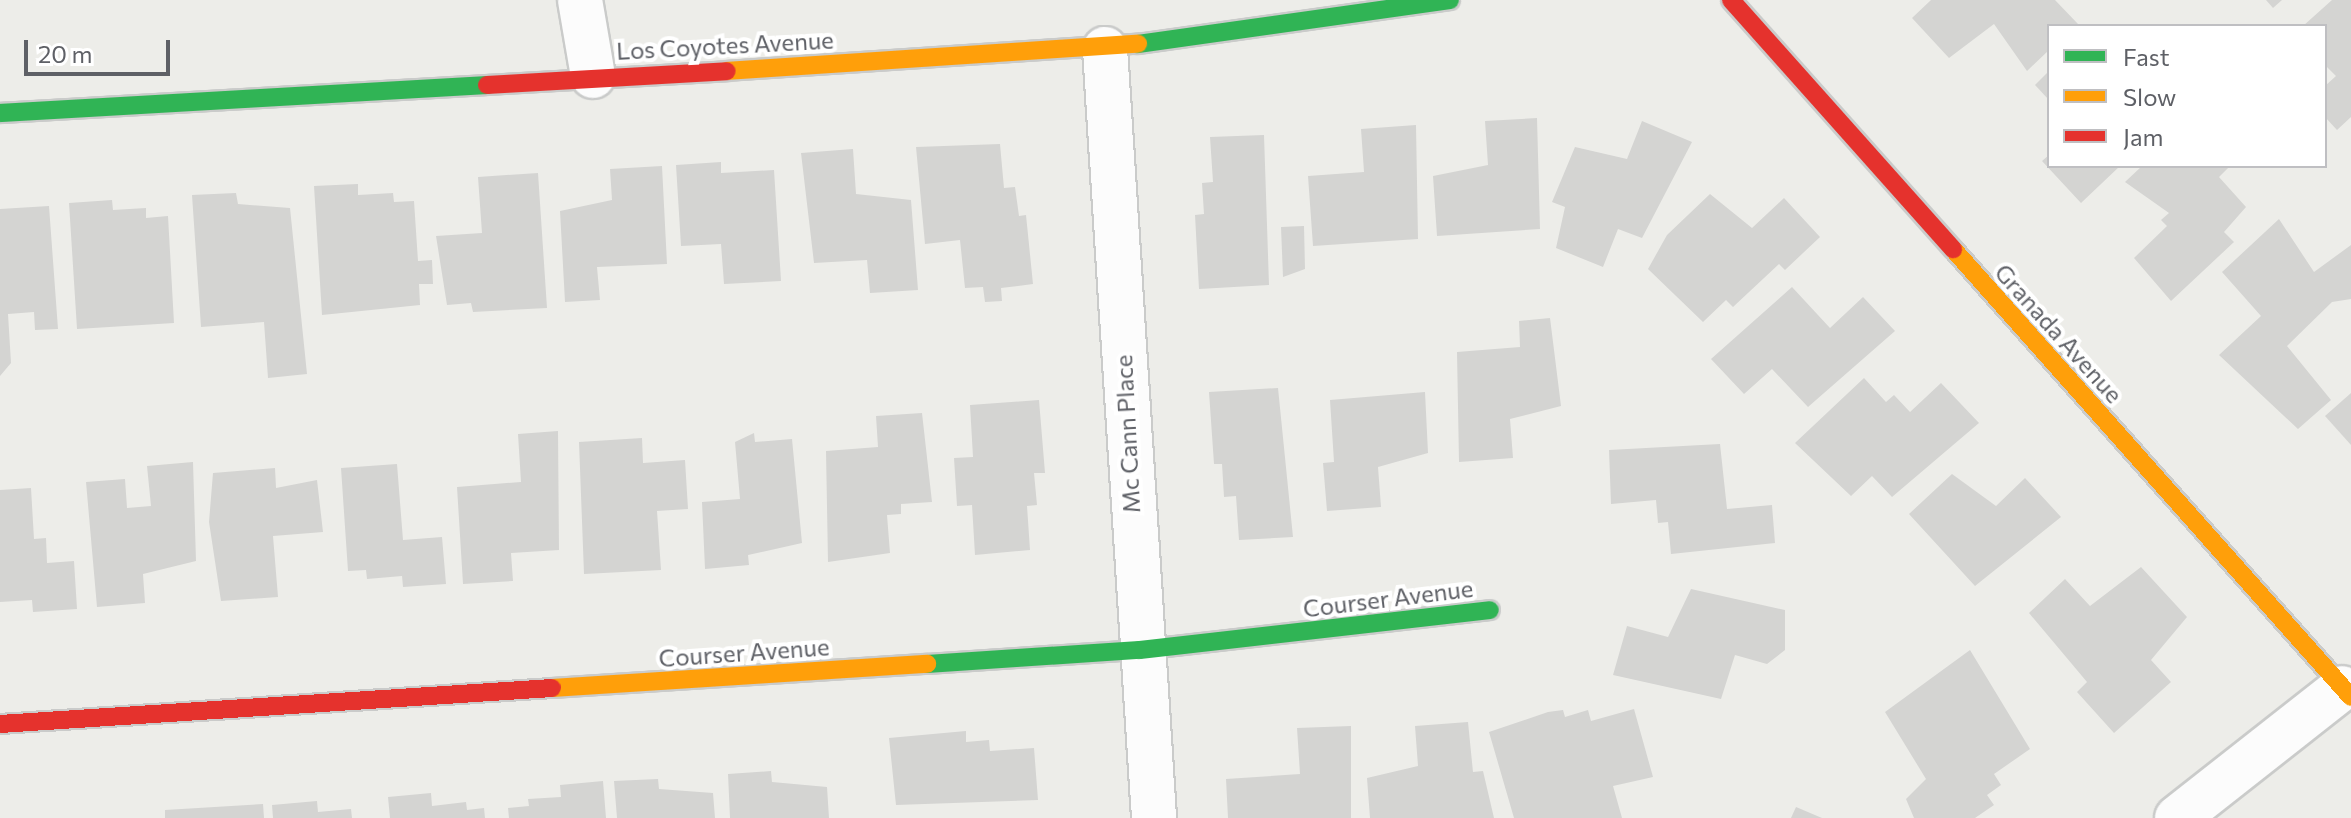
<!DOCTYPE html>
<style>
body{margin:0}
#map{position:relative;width:2351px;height:818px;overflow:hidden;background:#edede9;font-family:Commissioner,sans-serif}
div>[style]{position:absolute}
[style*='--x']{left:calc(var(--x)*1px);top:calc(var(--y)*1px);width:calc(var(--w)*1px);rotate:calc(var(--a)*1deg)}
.building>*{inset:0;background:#d4d4d2}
.roads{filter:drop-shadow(2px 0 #cacbca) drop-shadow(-2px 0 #cacbca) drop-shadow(0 2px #cacbca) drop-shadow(0 -2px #cacbca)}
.street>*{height:44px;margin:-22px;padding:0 22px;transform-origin:22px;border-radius:22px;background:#fcfcfc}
.fast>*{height:18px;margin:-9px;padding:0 9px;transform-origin:9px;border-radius:9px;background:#30b455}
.slow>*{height:18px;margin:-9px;padding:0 9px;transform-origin:9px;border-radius:9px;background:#ff9f0a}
.jam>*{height:18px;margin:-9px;padding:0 9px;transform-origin:9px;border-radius:9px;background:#e5322d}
span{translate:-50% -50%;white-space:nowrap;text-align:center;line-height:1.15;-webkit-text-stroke:8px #fff;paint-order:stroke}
.street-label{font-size:24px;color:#5e6066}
.legend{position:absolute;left:2047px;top:24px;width:280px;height:144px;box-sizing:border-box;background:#fff;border:2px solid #bfbfc2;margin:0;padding:10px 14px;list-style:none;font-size:24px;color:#5e6066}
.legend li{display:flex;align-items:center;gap:16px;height:40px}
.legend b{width:40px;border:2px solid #bfbfc2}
.scale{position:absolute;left:24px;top:40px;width:146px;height:36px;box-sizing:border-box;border:4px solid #5e6066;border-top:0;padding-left:10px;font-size:24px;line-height:28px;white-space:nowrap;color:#5e6066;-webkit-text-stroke:6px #fff;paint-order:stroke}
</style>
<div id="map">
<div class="building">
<i style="clip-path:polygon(1931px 0,2055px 0,2078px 24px,2049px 26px,2049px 50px,2027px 71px,1994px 24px,1949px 58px,1912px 18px)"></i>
<i style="clip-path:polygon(2266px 0,2282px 0,2273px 8px)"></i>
<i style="clip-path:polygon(2332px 0,2351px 0,2351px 117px,2337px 130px,2325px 117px,2325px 86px,2336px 76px,2325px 65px,2325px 26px,2303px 26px)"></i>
<i style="clip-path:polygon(2049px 71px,2049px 100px,2035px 85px)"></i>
<i style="clip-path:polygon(1537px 118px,1540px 229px,1437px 236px,1433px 176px,1488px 165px,1485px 121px)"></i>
<i style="clip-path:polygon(1642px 121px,1692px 142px,1642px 238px,1618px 229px,1603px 267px,1556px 248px,1565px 207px,1552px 202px,1575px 147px,1627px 159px)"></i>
<i style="clip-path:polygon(1416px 125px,1418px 239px,1313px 246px,1308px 176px,1364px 172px,1361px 129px)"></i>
<i style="clip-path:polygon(1264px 135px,1269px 285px,1199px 289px,1195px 215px,1204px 214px,1202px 183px,1213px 182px,1210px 137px)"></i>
<i style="clip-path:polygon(1000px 144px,1004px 188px,1015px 187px,1019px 216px,1026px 215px,1033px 284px,1001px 288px,1002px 301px,985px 302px,983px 287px,965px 288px,960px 240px,925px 244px,916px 147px)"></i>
<i style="clip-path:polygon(853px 149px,856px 194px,911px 200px,918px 290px,870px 293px,867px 260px,814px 263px,801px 153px)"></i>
<i style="clip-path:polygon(2049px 155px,2049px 166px,2120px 166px,2081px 203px,2042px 161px)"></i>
<i style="clip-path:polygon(721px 162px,721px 173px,774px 170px,781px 281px,724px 284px,721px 244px,681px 246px,676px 165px)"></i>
<i style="clip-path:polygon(662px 166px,667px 264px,597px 267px,600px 300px,565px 302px,560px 211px,612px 200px,610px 169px)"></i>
<i style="clip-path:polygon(2142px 166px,2230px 166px,2219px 177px,2246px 207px,2224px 232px,2234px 242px,2171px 301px,2134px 258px,2167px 226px,2161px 220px,2169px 213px,2125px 182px)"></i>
<i style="clip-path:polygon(538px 173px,547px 308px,473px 312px,471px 303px,447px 305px,436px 236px,482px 233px,478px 177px)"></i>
<i style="clip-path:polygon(358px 184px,358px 195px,393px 193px,394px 202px,414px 201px,418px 261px,432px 260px,433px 284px,419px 284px,420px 305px,322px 315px,314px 186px)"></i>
<i style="clip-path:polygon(236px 193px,238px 204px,290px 208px,307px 374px,268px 378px,264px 322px,201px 327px,192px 195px)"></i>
<i style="clip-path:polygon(1710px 194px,1752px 228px,1784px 198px,1820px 237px,1785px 270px,1779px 264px,1733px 307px,1726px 300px,1703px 322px,1648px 269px,1667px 235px)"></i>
<i style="clip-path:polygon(112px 200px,113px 210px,146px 208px,146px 218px,168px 216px,174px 323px,77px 329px,69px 203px)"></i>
<i style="clip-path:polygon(49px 206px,58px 329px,35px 330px,34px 312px,8px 314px,11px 363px,0 376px,0 209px)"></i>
<i style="clip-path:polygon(2279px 219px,2314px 272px,2351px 245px,2351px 299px,2332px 302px,2287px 346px,2331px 400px,2298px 429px,2219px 355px,2261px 316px,2222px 272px)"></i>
<i style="clip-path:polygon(1304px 226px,1305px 269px,1283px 277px,1281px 227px)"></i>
<i style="clip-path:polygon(1792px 287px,1830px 328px,1863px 297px,1895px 331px,1808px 407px,1772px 369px,1744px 394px,1711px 359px)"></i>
<i style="clip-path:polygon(1550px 318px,1561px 406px,1510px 419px,1513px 458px,1459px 462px,1457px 352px,1520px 347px,1519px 321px)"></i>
<i style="clip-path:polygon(1864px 378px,1886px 402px,1894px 395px,1910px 412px,1941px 383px,1979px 423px,1892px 497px,1872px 476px,1851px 496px,1795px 443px)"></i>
<i style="clip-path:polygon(1278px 388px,1293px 537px,1239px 540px,1236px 496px,1224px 497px,1222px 464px,1214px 464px,1209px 392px)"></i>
<i style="clip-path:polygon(1425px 392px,1428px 453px,1378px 467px,1381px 507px,1327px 511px,1323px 463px,1334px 462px,1330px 400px)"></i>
<i style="clip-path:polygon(2351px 393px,2351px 445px,2325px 416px)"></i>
<i style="clip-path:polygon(1039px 400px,1045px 473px,1034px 473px,1037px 505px,1027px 506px,1030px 550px,975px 555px,972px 505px,957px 506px,954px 458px,973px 457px,970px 405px)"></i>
<i style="clip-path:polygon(922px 413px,932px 502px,901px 504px,901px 514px,887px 515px,890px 553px,828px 562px,826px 451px,878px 447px,876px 416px)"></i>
<i style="clip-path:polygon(558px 431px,559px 550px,511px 553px,513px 581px,463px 584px,457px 487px,521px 482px,518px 434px)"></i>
<i style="clip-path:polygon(754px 433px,755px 442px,792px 439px,802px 543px,748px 555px,749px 565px,705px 569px,702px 502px,740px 499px,735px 442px)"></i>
<i style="clip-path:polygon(642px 438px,643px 463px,685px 460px,688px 509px,657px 511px,661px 570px,584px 574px,579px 442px)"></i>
<i style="clip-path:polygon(1720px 444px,1727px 509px,1772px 505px,1775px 543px,1671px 554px,1668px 522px,1658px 523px,1656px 500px,1611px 504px,1609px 450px)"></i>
<i style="clip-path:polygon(193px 462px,196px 561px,143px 574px,145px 603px,97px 607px,86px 482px,125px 479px,127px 508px,151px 506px,147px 466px)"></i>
<i style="clip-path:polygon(397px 464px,403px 540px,442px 537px,446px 584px,403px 587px,402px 576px,367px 579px,366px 570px,348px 571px,341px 468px)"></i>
<i style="clip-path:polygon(275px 468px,276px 488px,317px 480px,323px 532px,273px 536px,278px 597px,221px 601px,209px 522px,213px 473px)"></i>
<i style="clip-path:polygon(1952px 474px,1996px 506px,2025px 478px,2061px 517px,1975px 586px,1909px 514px)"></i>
<i style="clip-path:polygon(31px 488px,34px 539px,46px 538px,47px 563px,74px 561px,77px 609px,33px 612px,32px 600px,0 602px,0 490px)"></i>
<i style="clip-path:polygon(2141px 567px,2187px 617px,2151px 660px,2171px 682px,2114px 733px,2077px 692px,2087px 682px,2029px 613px,2065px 579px,2090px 606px)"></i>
<i style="clip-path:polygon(1691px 589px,1785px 610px,1785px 650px,1767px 664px,1735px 655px,1721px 699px,1613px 675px,1627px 626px,1668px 637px)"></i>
<i style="clip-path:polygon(1970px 650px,2030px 749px,1994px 774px,2001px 785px,1987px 795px,1994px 805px,1975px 818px,1914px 818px,1906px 799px,1926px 779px,1885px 712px)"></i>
<i style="clip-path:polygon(1634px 709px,1653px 777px,1613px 786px,1622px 818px,1514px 818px,1489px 732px,1548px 712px,1563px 710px,1565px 717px,1588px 710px,1591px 721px)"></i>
<i style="clip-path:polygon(1468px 722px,1473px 772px,1483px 771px,1494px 818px,1370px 818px,1367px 778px,1418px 766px,1415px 726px)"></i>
<i style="clip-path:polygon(1351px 726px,1351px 818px,1228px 818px,1226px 779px,1300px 774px,1297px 728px)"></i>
<i style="clip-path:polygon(966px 731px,966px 742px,989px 740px,990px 751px,1034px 748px,1038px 800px,896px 805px,889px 738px)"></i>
<i style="clip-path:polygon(771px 771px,772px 782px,827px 787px,829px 818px,730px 818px,728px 774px)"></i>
<i style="clip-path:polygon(658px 779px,659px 789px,713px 793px,715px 818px,617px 818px,614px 781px)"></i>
<i style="clip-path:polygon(603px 781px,606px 818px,509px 818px,508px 808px,529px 806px,528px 799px,561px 797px,560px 785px)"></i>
<i style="clip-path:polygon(431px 793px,432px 806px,466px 802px,467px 810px,484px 808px,485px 818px,390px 818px,388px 797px)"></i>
<i style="clip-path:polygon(317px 801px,318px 812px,351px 809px,352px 818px,273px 818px,272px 805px)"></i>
<i style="clip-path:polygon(263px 804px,264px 818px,165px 818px,165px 810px)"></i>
<i style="clip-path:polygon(1796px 807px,1822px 818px,1791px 818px)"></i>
</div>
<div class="roads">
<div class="street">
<i style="--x:580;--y:0;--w:77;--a:80.3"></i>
<i style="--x:1105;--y:49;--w:771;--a:86.35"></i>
<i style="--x:2177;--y:818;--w:210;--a:-38.2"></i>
</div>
<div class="fast">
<i style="--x:1138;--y:44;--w:315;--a:-8"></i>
<i style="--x:0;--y:113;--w:488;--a:-3.3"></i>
<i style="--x:927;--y:664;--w:213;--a:-3.8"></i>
<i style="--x:1140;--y:650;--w:352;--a:-6.5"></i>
</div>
<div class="slow">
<i style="--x:727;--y:71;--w:412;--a:-3.8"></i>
<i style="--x:1953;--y:249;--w:599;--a:48.38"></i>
<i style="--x:552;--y:688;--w:376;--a:-3.7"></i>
</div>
<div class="jam">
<i style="--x:1731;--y:0;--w:334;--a:48.3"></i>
<i style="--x:487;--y:85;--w:240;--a:-3.3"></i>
<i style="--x:0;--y:724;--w:553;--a:-3.73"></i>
</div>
</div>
<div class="street-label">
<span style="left:725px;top:45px;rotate:-3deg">Los Coyotes Avenue</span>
<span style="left:2059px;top:333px;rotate:48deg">Granada Avenue</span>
<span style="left:1127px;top:434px;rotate:-93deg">Mc Cann Place</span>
<span style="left:1388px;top:598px;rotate:-7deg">Courser Avenue</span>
<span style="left:744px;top:652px;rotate:-4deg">Courser Avenue</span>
</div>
<ul class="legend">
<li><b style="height:10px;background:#30b455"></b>Fast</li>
<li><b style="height:10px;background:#ff9f0a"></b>Slow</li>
<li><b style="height:10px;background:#e5322d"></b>Jam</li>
</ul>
<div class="scale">20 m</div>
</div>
